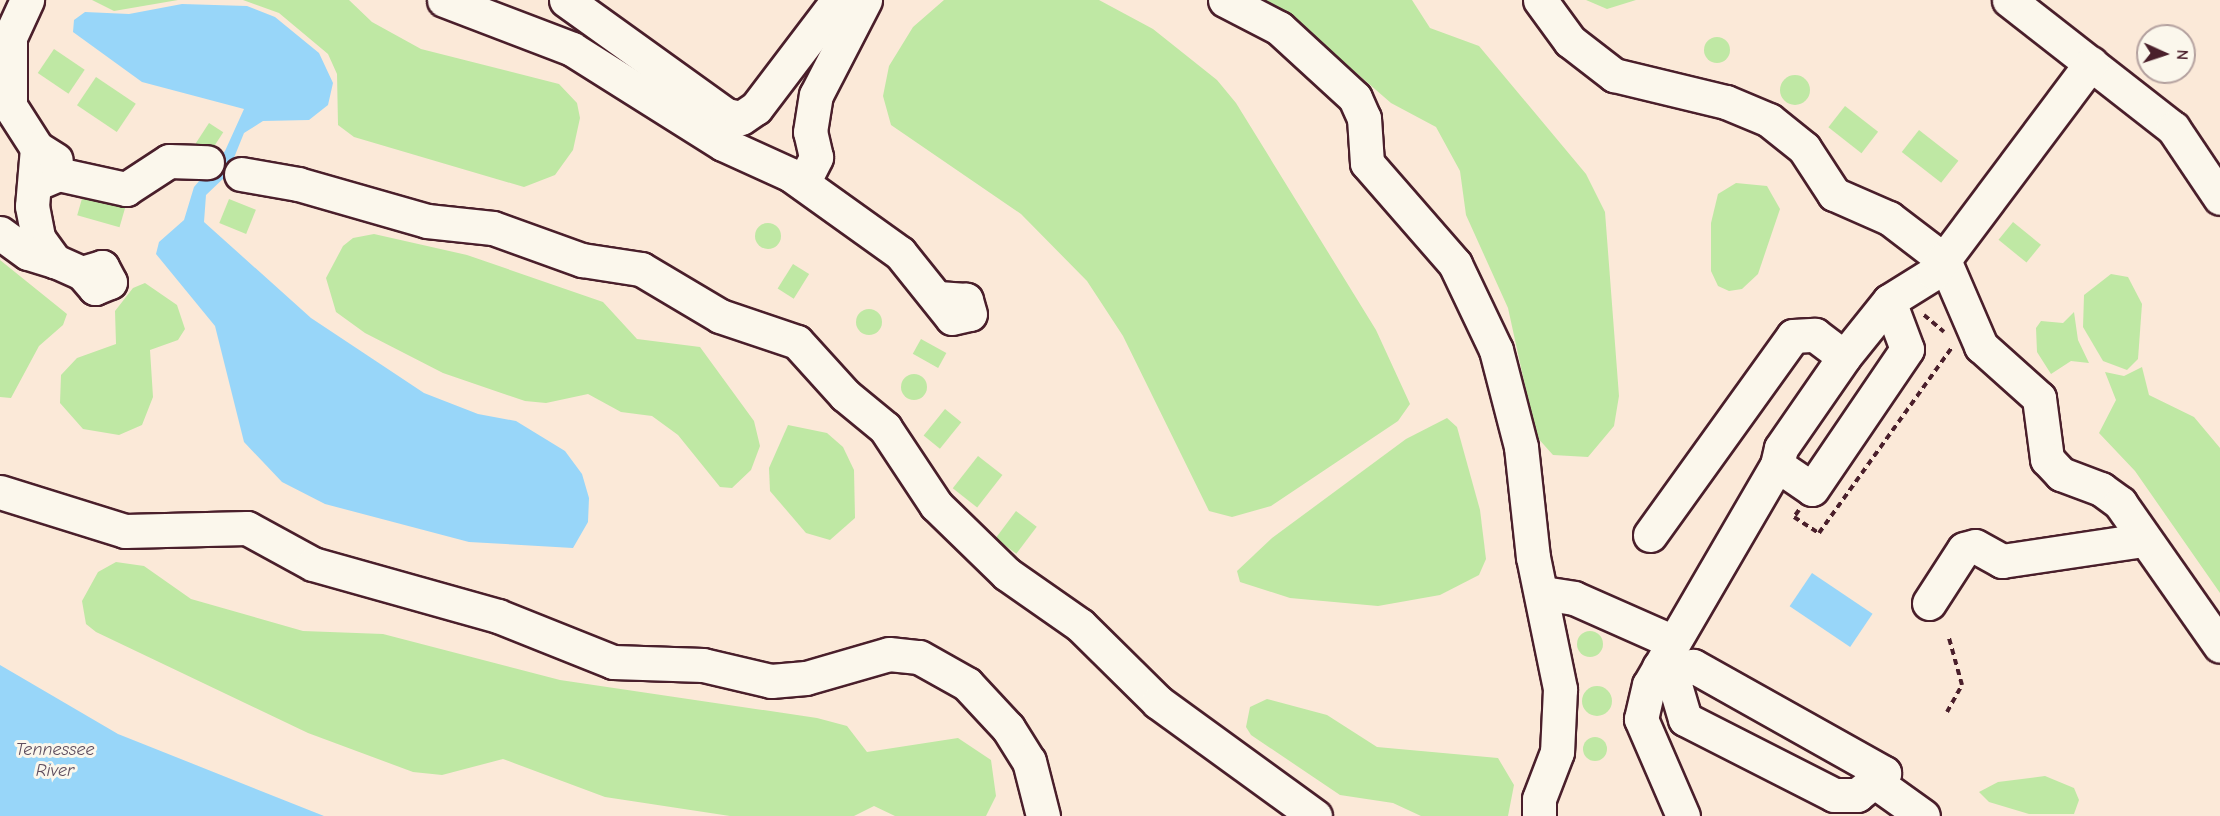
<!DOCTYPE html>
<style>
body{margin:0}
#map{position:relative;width:2220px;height:816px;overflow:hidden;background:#fbe9d8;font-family:"Comic Neue",sans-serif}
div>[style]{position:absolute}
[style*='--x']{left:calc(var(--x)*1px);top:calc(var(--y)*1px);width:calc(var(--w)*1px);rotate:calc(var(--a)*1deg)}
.green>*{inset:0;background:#bfe8a4;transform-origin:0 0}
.round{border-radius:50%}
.water>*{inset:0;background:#98d6f9;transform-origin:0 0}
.path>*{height:4px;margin-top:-2px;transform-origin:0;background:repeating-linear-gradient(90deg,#4a1f2b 0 6px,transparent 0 10.5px)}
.roads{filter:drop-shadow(2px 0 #4a1f2b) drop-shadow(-2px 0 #4a1f2b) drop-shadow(0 2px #4a1f2b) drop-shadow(0 -2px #4a1f2b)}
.minor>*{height:33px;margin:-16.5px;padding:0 16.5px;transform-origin:16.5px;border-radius:16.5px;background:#fbf7ec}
span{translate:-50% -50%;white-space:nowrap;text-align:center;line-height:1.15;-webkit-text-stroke:6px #fbf7ec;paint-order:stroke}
.water-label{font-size:18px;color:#5e4d5e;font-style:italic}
.north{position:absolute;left:2136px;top:24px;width:60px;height:60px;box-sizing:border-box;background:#fbf7ec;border:2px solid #b4a19f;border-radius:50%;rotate:93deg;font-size:16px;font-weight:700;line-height:24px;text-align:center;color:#4a1f2b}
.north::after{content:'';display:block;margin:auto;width:21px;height:27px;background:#4a1f2b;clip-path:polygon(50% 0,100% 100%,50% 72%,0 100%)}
</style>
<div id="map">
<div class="green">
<i style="clip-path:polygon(92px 0,178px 0,114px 11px)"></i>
<i style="clip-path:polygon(243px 0,349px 0,372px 22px,421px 49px,559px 84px,577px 103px,580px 118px,573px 150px,555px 175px,524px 187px,354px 137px,338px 125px,337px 74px,328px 54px,279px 13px)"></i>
<i style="clip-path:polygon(944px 0,1099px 0,1153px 29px,1217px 80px,1236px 103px,1376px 330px,1410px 404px,1398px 421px,1271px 506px,1232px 517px,1209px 511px,1123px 336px,1087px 281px,1021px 214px,891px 125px,883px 96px,889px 66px,913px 27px)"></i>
<i style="clip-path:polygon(1261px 0,1412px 0,1430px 28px,1479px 46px,1586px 174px,1605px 212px,1619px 396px,1614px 426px,1588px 457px,1553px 455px,1536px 436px,1508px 308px,1466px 215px,1460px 171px,1436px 127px,1391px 103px,1294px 19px)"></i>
<i style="clip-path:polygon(1586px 0,1636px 0,1607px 9px)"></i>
<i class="round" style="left:1704px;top:37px;width:26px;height:26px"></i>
<i style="left:54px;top:49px;width:37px;height:29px;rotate:34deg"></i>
<i class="round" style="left:1780px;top:75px;width:30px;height:30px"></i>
<i style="left:96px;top:77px;width:48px;height:34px;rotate:34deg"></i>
<i style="left:1845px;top:106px;width:42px;height:27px;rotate:38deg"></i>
<i style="left:209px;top:123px;width:17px;height:29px;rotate:33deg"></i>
<i style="left:1919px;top:130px;width:50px;height:28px;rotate:38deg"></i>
<i style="clip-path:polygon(1736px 183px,1767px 186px,1780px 209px,1758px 274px,1742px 289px,1729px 291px,1718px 286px,1711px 271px,1711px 223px,1718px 194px)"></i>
<i style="left:83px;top:195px;width:44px;height:21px;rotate:16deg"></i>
<i style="left:229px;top:199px;width:29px;height:26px;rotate:22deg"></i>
<i style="left:2013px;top:222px;width:36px;height:23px;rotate:39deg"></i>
<i class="round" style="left:755px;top:223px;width:26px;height:26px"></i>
<i style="clip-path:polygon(374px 234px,467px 255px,603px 302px,637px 339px,700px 347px,754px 421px,760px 446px,751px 470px,732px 488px,720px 487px,678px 435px,652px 416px,621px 412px,588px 394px,546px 403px,525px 401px,443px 373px,365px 333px,336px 312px,326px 278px,343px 246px,353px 238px)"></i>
<i style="clip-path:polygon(0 260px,67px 314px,63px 325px,39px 346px,11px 398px,0 397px)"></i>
<i style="left:793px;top:264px;width:19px;height:29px;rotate:32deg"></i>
<i style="clip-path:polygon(2111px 274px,2128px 277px,2142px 304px,2138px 359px,2127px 370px,2103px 361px,2083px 327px,2084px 295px)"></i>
<i style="clip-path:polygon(145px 283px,177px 305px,185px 329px,178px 340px,150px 350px,153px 397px,142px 425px,119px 435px,83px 429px,60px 403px,61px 375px,77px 358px,116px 344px,115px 311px,133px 288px)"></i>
<i class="round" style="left:856px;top:309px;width:26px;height:26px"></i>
<i style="clip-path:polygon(2074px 312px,2078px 340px,2089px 363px,2071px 361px,2051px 374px,2037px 352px,2036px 328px,2041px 321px,2063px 323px)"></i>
<i style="left:921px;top:339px;width:29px;height:17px;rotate:29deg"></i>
<i style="clip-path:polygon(2142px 367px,2149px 395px,2194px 417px,2220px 448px,2220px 593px,2135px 471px,2099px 433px,2116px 400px,2105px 372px,2124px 376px)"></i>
<i class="round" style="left:901px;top:374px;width:26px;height:26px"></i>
<i style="left:945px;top:409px;width:21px;height:34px;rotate:39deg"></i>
<i style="clip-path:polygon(1447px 418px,1457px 427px,1480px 510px,1486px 559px,1479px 575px,1440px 595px,1378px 606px,1290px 598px,1240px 582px,1237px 571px,1272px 538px,1406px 439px)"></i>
<i style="clip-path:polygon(788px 425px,827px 433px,843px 447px,854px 470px,855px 518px,830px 540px,806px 533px,770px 491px,769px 468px)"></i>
<i style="left:978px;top:456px;width:31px;height:41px;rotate:38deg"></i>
<i style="left:1016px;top:511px;width:26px;height:34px;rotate:37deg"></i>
<i style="clip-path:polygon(116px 562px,144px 566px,191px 599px,303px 631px,383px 634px,560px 680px,817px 718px,847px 726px,867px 752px,958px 738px,991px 760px,996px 796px,986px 816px,895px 816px,874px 806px,854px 816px,730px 816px,605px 797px,503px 759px,442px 775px,413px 772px,308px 733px,96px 632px,86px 624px,82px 601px,98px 572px)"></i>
<i class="round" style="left:1577px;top:631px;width:26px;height:26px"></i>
<i class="round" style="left:1582px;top:686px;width:30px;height:30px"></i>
<i style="clip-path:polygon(1267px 699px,1327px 715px,1377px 747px,1498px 758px,1514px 785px,1508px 816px,1421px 816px,1393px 803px,1340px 795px,1251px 735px,1246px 727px,1250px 707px)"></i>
<i class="round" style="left:1583px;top:737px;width:24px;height:24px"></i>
<i style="clip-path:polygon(2045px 776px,2074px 788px,2079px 800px,2074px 814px,2029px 814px,1989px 802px,1979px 792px,1998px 782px)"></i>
</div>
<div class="water">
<i style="clip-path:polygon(182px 4px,247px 6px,275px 17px,319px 53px,333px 83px,328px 105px,309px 120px,263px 121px,244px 133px,227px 175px,206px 195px,204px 222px,311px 318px,424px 393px,478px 414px,516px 421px,565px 451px,582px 474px,589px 498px,588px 522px,573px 548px,469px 542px,325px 504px,282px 482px,244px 442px,215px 326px,156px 254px,159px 242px,184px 220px,194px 187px,225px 151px,244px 109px,142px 82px,73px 32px,74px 20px,85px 12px,129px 14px)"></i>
<i style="left:1812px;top:573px;width:73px;height:40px;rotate:34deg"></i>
<i style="clip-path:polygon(0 665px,118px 734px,324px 816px,0 816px)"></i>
</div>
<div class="path">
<i style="--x:1924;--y:315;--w:26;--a:40"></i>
<i style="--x:1799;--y:510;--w:9;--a:126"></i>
<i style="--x:1794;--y:517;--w:30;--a:33"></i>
<i style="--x:1819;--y:533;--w:229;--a:-54.4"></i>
<i style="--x:1947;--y:712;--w:31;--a:-61"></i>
<i style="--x:1962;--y:685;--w:49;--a:-105.5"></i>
</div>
<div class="roads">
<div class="minor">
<i style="--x:444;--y:0;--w:137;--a:20.9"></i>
<i style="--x:572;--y:49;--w:178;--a:32.2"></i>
<i style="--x:723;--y:144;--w:75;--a:24.5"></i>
<i style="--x:791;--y:175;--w:134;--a:35.6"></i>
<i style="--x:900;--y:253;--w:83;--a:51.3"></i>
<i style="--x:952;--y:318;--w:18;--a:-13"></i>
<i style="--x:970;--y:314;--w:15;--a:-106"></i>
<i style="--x:966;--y:300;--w:28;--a:-176"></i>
<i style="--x:566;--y:0;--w:197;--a:35.7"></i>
<i style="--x:726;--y:115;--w:15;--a:11"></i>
<i style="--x:741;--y:118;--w:18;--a:-34"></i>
<i style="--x:756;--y:108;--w:136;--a:-52.8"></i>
<i style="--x:1225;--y:0;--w:61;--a:27.4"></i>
<i style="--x:1279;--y:28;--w:103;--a:42.6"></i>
<i style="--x:1355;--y:98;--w:22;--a:66"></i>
<i style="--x:1364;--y:118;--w:45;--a:86.2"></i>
<i style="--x:1367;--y:163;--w:134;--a:48.9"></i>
<i style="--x:1455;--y:264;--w:95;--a:64.5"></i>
<i style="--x:1496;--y:350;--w:100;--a:75.5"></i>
<i style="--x:1521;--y:447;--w:111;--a:83.8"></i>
<i style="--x:1533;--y:557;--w:135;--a:78.4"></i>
<i style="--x:1560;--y:689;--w:63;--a:92.7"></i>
<i style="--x:1557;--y:752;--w:50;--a:111"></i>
<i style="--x:1539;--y:799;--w:17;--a:90"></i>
<i style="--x:1540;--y:0;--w:51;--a:53.8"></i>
<i style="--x:1570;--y:41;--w:56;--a:37.7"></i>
<i style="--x:1614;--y:75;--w:115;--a:13.6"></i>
<i style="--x:1726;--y:102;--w:47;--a:22.7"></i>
<i style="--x:1769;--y:120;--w:45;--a:38.7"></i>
<i style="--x:1804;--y:148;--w:55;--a:56.9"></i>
<i style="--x:1834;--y:194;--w:60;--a:23.6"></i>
<i style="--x:1889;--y:218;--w:69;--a:37.4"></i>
<i style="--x:1944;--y:260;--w:94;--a:66.7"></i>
<i style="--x:1981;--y:346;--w:78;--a:41.9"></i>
<i style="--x:2039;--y:398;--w:62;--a:82.5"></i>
<i style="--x:2047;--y:459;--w:21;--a:47"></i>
<i style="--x:2061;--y:474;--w:43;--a:20.6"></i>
<i style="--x:2101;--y:489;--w:24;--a:36"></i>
<i style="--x:2120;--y:503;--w:174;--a:55"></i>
<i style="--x:2009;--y:0;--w:208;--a:38"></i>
<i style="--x:2173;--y:128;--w:84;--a:56.1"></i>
<i style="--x:0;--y:43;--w:12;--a:-31"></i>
<i style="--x:10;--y:37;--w:41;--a:-65.3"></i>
<i style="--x:0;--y:97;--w:13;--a:42"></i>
<i style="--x:10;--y:106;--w:69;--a:-90"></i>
<i style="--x:10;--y:106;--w:50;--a:57.3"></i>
<i style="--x:37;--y:148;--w:22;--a:32"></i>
<i style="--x:37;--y:148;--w:58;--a:94.9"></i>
<i style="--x:32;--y:206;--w:33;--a:79"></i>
<i style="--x:38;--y:238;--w:29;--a:54"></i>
<i style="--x:55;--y:261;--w:30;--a:24"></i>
<i style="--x:82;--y:273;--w:20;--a:49"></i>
<i style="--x:95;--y:288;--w:16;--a:-22"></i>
<i style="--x:110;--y:282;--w:17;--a:-118"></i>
<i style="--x:102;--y:267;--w:21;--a:163"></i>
<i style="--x:241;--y:174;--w:58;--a:10"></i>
<i style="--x:298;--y:184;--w:134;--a:16"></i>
<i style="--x:427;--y:221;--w:66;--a:6.1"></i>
<i style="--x:493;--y:228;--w:95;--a:19.8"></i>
<i style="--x:582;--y:260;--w:60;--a:8.7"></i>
<i style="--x:641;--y:269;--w:92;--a:30.7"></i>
<i style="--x:720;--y:316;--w:81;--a:18.7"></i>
<i style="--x:797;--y:342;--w:72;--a:47.8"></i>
<i style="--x:845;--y:395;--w:52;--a:39.5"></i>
<i style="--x:885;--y:428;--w:92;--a:56.5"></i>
<i style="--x:936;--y:505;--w:99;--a:44.2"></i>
<i style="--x:1007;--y:574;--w:89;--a:34.9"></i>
<i style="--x:1080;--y:625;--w:110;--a:44.6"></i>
<i style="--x:1158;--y:702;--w:194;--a:36"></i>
<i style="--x:803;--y:183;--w:29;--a:-63"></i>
<i style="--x:816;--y:157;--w:26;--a:-103"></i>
<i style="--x:810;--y:132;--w:37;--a:-81"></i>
<i style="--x:816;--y:95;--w:107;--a:-62.7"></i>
<i style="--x:35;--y:184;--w:25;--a:-23"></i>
<i style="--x:58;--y:174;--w:70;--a:12.4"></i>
<i style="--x:126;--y:189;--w:51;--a:-33.1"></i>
<i style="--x:169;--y:161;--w:38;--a:2"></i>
<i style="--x:0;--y:233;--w:34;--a:36"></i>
<i style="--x:28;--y:253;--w:28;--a:17"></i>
<i style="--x:1777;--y:465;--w:17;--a:-77"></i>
<i style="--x:1781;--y:448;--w:111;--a:-55.3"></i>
<i style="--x:1844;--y:357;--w:72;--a:-51.2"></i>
<i style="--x:1889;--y:301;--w:53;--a:-31.9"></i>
<i style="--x:1934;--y:273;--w:262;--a:-53.2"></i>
<i style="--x:0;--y:492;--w:131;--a:17.3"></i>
<i style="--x:125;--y:531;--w:122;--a:-1.4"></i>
<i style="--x:247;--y:528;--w:75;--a:28.6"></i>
<i style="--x:313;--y:564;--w:192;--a:15.7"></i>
<i style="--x:498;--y:616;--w:124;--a:21.8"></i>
<i style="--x:613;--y:662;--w:90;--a:1.9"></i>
<i style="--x:703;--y:665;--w:70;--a:13.2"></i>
<i style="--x:771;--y:681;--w:35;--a:-5"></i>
<i style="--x:806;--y:678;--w:86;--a:-16.1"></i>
<i style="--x:889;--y:654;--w:30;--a:6"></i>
<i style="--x:919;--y:657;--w:55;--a:29.4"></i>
<i style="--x:967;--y:684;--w:60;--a:47"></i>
<i style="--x:1008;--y:728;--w:39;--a:58"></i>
<i style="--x:1029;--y:761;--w:57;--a:75.7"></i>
<i style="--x:1650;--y:535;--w:245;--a:-54.3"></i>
<i style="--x:1793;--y:336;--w:22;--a:-3"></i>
<i style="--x:1815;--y:335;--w:36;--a:37"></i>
<i style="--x:1543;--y:593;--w:31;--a:9"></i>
<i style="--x:1574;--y:598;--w:106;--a:23.9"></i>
<i style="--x:1929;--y:603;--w:64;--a:-57.1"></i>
<i style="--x:1964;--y:549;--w:11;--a:-15"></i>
<i style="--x:1975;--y:546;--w:31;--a:29"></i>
<i style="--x:2002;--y:561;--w:143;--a:-8.5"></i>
<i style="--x:1659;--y:667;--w:15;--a:32"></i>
<i style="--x:1672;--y:675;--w:46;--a:73.5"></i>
<i style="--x:1685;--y:719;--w:167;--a:27"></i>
<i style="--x:1834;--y:795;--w:23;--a:0"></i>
<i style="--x:1857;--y:795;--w:35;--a:-39"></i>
<i style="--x:1884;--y:773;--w:219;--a:-150.7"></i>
<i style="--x:1693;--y:666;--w:23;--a:157"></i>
<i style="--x:1874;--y:781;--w:60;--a:35.5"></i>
<i style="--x:1683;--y:816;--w:106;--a:-113.4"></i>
<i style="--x:1641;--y:719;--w:35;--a:-77"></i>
<i style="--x:1649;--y:685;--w:255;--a:-59.8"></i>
<i style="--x:1777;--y:465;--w:42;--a:34.4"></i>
<i style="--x:1812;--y:489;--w:169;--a:-55.8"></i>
<i style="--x:1907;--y:349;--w:51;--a:-110.6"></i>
</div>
</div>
<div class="water-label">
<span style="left:55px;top:761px">Tennessee<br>River</span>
</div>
<div class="north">N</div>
</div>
